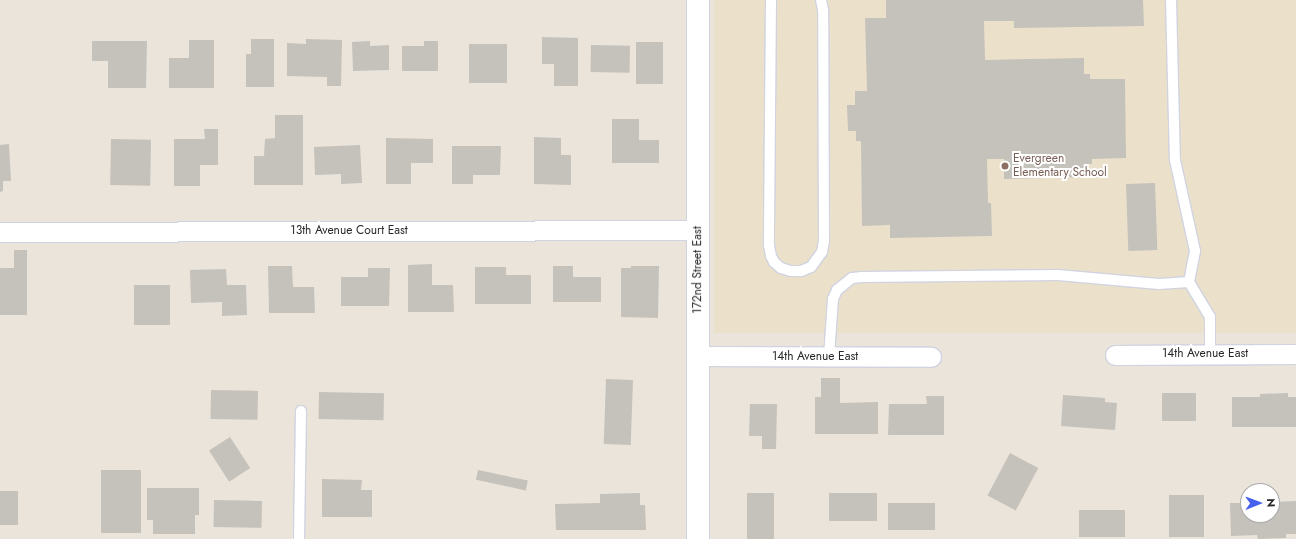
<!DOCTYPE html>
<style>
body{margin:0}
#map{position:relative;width:1296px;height:539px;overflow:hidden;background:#eae4db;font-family:Jost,sans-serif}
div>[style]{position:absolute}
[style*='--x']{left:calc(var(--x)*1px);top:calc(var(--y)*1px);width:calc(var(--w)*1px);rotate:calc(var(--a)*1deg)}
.education>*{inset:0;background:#ebe1cb;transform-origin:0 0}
.building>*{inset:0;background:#c5c1bb;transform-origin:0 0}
.roads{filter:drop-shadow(1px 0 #d0d3e0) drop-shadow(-1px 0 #d0d3e0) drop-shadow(0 1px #d0d3e0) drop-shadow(0 -1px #d0d3e0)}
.lane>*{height:10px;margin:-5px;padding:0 5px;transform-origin:5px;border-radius:5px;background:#fff}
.street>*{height:19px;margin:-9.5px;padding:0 9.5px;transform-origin:9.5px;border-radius:9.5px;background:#fff}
.secondary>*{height:22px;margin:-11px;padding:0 11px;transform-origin:11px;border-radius:11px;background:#fff}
.dots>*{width:11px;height:11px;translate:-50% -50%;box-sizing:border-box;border:2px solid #fff;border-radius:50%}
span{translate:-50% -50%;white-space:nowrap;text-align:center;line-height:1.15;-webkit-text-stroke:4px #fff;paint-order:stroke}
.education-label{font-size:12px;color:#785e54}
.left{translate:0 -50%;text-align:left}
.street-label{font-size:12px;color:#282828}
.north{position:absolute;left:1240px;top:483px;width:40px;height:40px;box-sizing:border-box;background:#fff;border:1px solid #a9a9a9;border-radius:50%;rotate:89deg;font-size:11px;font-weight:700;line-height:16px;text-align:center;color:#282828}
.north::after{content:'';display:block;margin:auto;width:14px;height:18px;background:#4561ed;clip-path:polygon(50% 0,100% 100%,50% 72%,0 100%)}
</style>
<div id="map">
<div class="education">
<i style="left:714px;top:0;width:582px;height:333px"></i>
</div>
<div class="building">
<i style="clip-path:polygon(886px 0,1143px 0,1144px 26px,1014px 28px,1014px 21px,984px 21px,985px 60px,1084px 58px,1084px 74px,1090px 74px,1090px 79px,1125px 79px,1126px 158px,1092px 159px,1092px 164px,1086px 164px,1086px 177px,1004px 179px,1004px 159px,987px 159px,988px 203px,991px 203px,992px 236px,890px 238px,890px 225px,862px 226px,861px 141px,856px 141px,856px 131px,848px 131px,847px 105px,855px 105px,855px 91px,867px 91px,865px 18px,886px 18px)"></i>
<i style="clip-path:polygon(542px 37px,578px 38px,578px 86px,554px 86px,554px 64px,542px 64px)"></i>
<i style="clip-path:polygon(251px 39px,274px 39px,274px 87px,246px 87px,246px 54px,251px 54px)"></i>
<i style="clip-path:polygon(306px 39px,342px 40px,341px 86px,327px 86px,327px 77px,287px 76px,287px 43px,306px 44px)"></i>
<i style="clip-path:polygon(189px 40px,214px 40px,214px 88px,169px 88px,169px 58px,189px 58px)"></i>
<i style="clip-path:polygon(92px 41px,147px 41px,146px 88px,108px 88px,108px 61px,92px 61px)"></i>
<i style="clip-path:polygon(370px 41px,370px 46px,389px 45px,389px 70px,353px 71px,352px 42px)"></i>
<i style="clip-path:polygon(424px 41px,438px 41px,438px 71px,402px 71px,402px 46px,424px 46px)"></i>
<i style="left:636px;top:42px;width:27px;height:42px"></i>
<i style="left:469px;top:44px;width:38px;height:39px"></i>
<i style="left:591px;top:45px;width:39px;height:27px;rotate:1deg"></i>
<i style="clip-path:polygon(275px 115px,303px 115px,303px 185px,254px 185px,254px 156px,264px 156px,265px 139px,275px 138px)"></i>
<i style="clip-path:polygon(612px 119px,639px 119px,639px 140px,659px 140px,659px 163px,612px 163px)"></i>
<i style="clip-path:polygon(204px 129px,218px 129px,218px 165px,200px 165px,200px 186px,174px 186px,174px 139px,205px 139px)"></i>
<i style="clip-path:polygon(534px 137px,561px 138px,561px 155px,571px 155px,571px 185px,534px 184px)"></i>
<i style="clip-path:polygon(386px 138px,433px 139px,433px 163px,411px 163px,411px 184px,386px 184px)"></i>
<i style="left:111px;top:139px;width:40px;height:46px;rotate:1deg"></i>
<i style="clip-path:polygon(9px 144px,11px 181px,3px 181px,3px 191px,0 192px,0 145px)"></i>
<i style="clip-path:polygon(360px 145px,362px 183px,341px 184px,341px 174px,315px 175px,314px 147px)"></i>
<i style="clip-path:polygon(452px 146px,501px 146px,500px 175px,473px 175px,473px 184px,452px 184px)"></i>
<i style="left:1155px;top:183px;width:67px;height:29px;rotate:88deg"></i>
<i style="clip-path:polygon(14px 250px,27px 250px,27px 315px,0 315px,0 268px,14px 268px)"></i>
<i style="clip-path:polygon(432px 264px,432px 285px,453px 285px,454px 312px,408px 312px,408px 265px)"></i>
<i style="clip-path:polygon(268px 266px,292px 266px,293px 287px,314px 287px,315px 313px,269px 313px)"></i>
<i style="clip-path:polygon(553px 266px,573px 266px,573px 277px,601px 277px,601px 302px,553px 302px)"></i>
<i style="clip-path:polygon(631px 266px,659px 266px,658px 318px,621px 317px,621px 268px,631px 268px)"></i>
<i style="clip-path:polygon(475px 267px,506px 267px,506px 275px,531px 275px,531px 304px,475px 304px)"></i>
<i style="clip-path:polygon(368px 268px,390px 268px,389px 306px,341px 306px,341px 277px,368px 277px)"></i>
<i style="clip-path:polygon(226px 269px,227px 285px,246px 285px,247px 315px,222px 316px,222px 302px,191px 303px,190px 270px)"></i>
<i style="left:134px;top:285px;width:36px;height:40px"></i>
<i style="clip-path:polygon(821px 378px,840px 378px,840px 403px,878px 402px,878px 434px,815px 434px,815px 397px,821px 397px)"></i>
<i style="left:606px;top:379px;width:27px;height:65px;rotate:2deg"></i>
<i style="left:211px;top:390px;width:47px;height:29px;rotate:1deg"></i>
<i style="left:319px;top:392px;width:65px;height:27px;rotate:1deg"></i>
<i style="left:1162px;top:393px;width:34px;height:28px"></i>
<i style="clip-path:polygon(1288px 393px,1288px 397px,1296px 397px,1296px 427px,1232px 427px,1232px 397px,1260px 397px,1260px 394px)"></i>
<i style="clip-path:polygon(1063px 395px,1105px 398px,1105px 402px,1117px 403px,1115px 430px,1061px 426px)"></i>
<i style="clip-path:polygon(926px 396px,944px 396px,944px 435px,888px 435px,889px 404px,927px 404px)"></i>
<i style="clip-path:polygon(750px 404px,777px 404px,776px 449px,762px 449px,762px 436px,749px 436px)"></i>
<i style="left:230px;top:437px;width:37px;height:25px;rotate:57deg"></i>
<i style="left:1010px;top:453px;width:32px;height:48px;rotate:28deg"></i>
<i style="left:101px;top:470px;width:40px;height:63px"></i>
<i style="left:478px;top:470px;width:51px;height:10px;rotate:12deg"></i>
<i style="clip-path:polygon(322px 479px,362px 480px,361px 490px,372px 490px,372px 517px,322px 517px)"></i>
<i style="clip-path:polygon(147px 488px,199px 488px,199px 515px,195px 515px,195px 534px,153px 534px,153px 520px,147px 520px)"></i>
<i style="left:0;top:491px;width:18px;height:34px"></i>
<i style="clip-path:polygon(640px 493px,640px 505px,645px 505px,646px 530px,556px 530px,555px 504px,600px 503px,600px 494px)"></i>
<i style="left:747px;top:493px;width:27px;height:46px"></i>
<i style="left:829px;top:493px;width:48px;height:28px"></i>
<i style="left:1204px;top:495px;width:42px;height:35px;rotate:90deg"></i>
<i style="left:214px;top:500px;width:48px;height:27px;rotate:1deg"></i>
<i style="clip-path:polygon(1296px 501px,1296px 534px,1286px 534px,1286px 538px,1258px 539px,1257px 535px,1231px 536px,1230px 503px,1248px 503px,1248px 515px,1272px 515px,1272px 502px)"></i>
<i style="left:935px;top:503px;width:27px;height:47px;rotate:90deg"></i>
<i style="left:1079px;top:510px;width:46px;height:27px"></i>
</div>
<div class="roads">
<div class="lane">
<i style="--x:771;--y:0;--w:245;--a:90.5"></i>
<i style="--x:769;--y:245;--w:11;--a:80"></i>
<i style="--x:771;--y:256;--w:7;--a:63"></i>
<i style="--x:774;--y:262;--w:9;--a:41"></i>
<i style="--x:781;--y:268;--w:10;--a:17"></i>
<i style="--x:791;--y:271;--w:10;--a:0"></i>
<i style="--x:801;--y:271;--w:11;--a:-22"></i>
<i style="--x:811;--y:267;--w:19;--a:-54"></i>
<i style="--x:822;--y:252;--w:11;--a:-80"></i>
<i style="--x:824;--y:241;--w:231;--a:-90.2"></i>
<i style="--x:823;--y:10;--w:10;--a:-101"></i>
<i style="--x:1171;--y:0;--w:160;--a:88.6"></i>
<i style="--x:1175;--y:160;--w:93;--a:77.6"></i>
<i style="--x:1195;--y:251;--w:32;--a:101"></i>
<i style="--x:829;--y:357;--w:58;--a:-86.1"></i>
<i style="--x:833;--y:299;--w:10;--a:-66"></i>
<i style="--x:837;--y:290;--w:19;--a:-39"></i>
<i style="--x:852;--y:278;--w:10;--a:-6"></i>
<i style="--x:862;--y:277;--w:196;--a:-0.6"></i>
<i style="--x:1058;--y:275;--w:101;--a:5.1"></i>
<i style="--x:1159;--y:284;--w:30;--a:-4"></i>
<i style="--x:1189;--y:282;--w:41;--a:59"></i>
<i style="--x:1210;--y:317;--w:37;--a:90"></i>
<i style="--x:299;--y:539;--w:128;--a:-89.1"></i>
</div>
<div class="street">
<i style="--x:0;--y:232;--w:698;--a:-0.16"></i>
<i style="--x:1115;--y:355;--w:181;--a:-0.3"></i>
<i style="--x:698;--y:356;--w:233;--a:0.2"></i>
</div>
<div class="secondary">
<i style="--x:698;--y:539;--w:539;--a:-90"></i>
</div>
</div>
<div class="dots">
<i style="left:1005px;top:166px;background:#8d6e63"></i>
</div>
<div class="education-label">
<span class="left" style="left:1013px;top:166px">Evergreen<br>Elementary School</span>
</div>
<div class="street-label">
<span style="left:349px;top:231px">13th Avenue Court East</span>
<span style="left:698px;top:270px;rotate:-90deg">172nd Street East</span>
<span style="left:1205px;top:354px">14th Avenue East</span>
<span style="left:815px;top:357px">14th Avenue East</span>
</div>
<div class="north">N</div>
</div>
